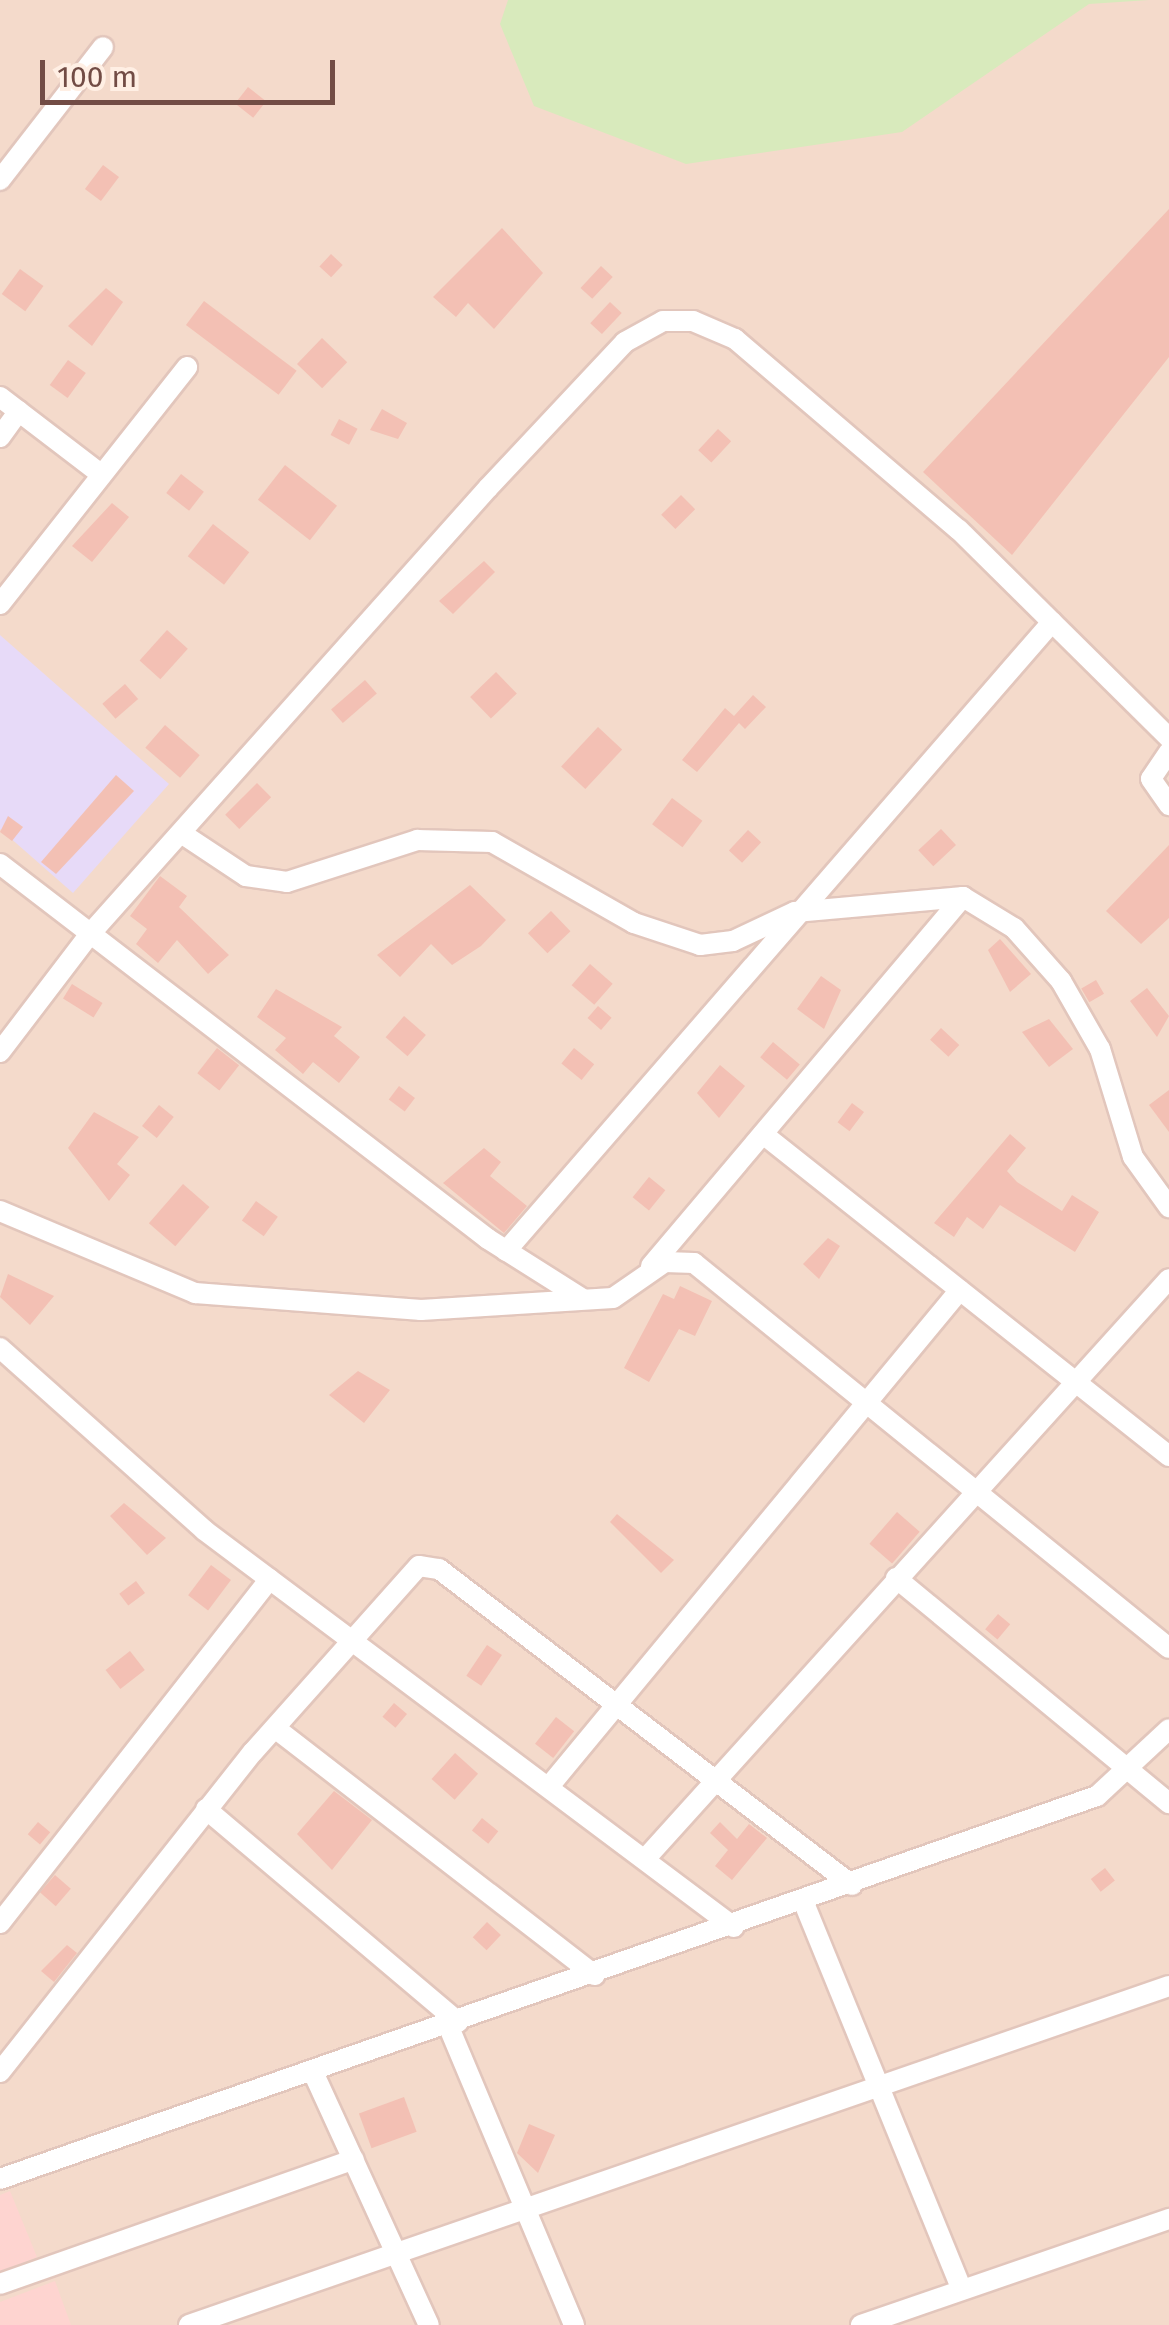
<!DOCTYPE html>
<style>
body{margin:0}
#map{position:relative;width:1169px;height:2325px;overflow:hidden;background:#fdeadd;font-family:"Fira Sans",sans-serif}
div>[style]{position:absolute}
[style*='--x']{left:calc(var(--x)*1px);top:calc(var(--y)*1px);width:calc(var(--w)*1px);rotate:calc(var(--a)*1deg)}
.residential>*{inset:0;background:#f4dacb;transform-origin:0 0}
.commercial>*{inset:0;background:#fed4d0}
.education>*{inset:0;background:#e7daf8}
.green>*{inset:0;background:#d8eabc}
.building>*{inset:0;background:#f3c0b4;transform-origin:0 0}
.roads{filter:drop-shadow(2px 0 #e2c6bc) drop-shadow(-2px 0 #e2c6bc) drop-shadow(0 2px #e2c6bc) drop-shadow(0 -2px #e2c6bc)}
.street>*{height:20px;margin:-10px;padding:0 10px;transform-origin:10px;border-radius:10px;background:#fff}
span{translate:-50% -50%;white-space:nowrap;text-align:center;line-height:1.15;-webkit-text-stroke:8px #ffefe4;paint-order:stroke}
.scale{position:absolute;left:40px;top:60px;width:295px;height:45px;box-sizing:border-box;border:5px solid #724c45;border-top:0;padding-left:12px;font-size:30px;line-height:35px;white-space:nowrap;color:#724c45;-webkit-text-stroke:8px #ffefe4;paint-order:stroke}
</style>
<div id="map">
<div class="residential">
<i style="left:0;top:0;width:1169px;height:2325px"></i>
</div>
<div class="commercial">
<i style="clip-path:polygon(10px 2191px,37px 2257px,0 2273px,0 2195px)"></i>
<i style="clip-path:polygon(55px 2281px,71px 2325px,0 2325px,0 2302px)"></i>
</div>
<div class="education">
<i style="clip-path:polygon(0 635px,169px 784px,73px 893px,0 829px)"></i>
</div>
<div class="green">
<i style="clip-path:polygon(508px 0,1149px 0,1089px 4px,902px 132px,686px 164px,534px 106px,500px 24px)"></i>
</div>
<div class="building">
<i style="left:248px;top:87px;width:23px;height:21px;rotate:38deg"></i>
<i style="left:103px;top:165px;width:20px;height:30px;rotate:37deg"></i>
<i style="clip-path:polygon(1169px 209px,1169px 357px,1012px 555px,923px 472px)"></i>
<i style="clip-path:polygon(502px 228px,543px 273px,494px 329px,468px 303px,456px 317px,433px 297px)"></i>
<i style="left:331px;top:254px;width:16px;height:17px;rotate:43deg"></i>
<i style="left:601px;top:266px;width:16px;height:30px;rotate:43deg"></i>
<i style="left:20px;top:269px;width:29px;height:31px;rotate:36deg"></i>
<i style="clip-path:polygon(106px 288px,123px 302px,92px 346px,68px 326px)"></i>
<i style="left:204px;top:301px;width:116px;height:30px;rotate:37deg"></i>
<i style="left:610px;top:302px;width:16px;height:29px;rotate:43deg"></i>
<i style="left:322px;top:338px;width:35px;height:36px;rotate:44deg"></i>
<i style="left:68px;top:360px;width:22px;height:31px;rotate:36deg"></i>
<i style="clip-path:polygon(382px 409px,407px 423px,398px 439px,370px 430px)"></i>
<i style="left:339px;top:419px;width:21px;height:18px;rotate:28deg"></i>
<i style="left:718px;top:429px;width:18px;height:29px;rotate:43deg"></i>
<i style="left:285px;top:465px;width:66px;height:44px;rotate:38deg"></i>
<i style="left:181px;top:474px;width:29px;height:24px;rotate:38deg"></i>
<i style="left:681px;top:495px;width:20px;height:28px;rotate:45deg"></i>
<i style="clip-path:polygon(112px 503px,129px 517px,92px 562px,72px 546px)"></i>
<i style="left:213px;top:524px;width:46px;height:41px;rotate:38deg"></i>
<i style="clip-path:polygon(484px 561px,495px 572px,453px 614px,439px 601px)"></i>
<i style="left:167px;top:630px;width:28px;height:41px;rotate:42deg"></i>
<i style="left:496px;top:672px;width:30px;height:36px;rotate:46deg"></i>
<i style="left:365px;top:680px;width:18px;height:45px;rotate:49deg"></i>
<i style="left:125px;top:684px;width:20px;height:30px;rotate:49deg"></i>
<i style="clip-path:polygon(753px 695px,766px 707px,745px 729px,739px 723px,697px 772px,682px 760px,725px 708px,734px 716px)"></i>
<i style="left:165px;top:725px;width:46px;height:30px;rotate:41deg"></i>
<i style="left:598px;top:727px;width:33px;height:54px;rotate:43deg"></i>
<i style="clip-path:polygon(116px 775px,134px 791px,56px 874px,41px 862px)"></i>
<i style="left:257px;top:783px;width:20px;height:45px;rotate:45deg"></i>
<i style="left:672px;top:798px;width:38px;height:33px;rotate:37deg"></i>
<i style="clip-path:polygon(8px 816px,23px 827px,12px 841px,0 832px)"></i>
<i style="left:941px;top:829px;width:22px;height:31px;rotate:47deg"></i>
<i style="left:748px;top:830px;width:18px;height:28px;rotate:43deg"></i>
<i style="clip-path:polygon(1169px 845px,1169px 918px,1141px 944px,1106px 911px)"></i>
<i style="clip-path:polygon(160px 876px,187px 896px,179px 907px,229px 955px,208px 974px,177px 940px,158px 963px,136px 944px,147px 929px,130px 916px)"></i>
<i style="clip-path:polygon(470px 885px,506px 920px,481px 946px,452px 965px,431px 944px,400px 977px,377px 955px)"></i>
<i style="left:551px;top:911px;width:28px;height:32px;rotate:46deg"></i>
<i style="clip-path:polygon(1000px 939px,1031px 974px,1010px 992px,988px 950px)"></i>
<i style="left:590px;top:964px;width:30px;height:28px;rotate:41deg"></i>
<i style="clip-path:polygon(821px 976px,841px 990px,824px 1029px,797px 1009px)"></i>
<i style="left:1096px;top:980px;width:16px;height:17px;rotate:60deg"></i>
<i style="left:72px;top:984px;width:36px;height:17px;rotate:32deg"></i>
<i style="clip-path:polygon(1147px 988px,1169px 1016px,1157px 1037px,1130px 1001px)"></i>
<i style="clip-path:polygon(276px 989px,342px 1027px,334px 1036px,360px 1057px,339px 1083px,313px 1062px,303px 1074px,275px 1050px,286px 1038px,257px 1017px)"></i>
<i style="left:598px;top:1006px;width:18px;height:16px;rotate:41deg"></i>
<i style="left:404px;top:1016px;width:29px;height:28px;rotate:41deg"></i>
<i style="clip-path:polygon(1049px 1019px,1073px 1049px,1049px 1067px,1022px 1032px)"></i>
<i style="left:941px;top:1028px;width:25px;height:16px;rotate:43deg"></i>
<i style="left:773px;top:1042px;width:35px;height:20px;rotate:40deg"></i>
<i style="left:217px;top:1048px;width:28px;height:32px;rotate:38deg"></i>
<i style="left:574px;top:1048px;width:26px;height:20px;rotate:39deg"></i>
<i style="clip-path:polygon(720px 1065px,745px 1086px,719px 1118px,697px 1093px)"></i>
<i style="left:399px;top:1086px;width:20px;height:17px;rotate:37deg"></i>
<i style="clip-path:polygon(1169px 1090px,1169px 1132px,1149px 1105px)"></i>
<i style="left:852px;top:1103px;width:15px;height:24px;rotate:37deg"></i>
<i style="left:159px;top:1105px;width:19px;height:27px;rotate:39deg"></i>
<i style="clip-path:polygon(94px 1112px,139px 1137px,117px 1164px,130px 1175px,109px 1201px,68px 1148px)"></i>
<i style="clip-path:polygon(1010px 1134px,1026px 1148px,1007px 1171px,1017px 1182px,1062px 1211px,1072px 1195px,1099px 1212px,1075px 1252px,1000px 1205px,983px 1229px,967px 1217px,954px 1237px,934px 1223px)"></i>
<i style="clip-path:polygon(484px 1148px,501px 1162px,490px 1176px,527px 1206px,504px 1233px,443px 1183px)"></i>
<i style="left:649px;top:1177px;width:21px;height:26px;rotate:39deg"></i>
<i style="left:183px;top:1184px;width:35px;height:52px;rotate:41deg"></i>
<i style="left:256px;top:1201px;width:27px;height:24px;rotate:36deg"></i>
<i style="clip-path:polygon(828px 1238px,840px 1246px,819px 1279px,803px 1264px)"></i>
<i style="clip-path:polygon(8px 1274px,54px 1296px,30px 1325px,0 1297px)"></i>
<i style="clip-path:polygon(680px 1286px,712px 1301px,695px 1336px,679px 1329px,649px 1382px,624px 1368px,663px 1294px,674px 1299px)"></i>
<i style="clip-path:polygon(358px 1371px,390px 1390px,364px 1423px,329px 1395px)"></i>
<i style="clip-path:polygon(124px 1503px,166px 1538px,147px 1555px,110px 1516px)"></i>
<i style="left:897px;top:1512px;width:30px;height:42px;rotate:41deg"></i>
<i style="clip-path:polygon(617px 1514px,674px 1560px,661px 1573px,610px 1522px)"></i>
<i style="left:211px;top:1565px;width:25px;height:38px;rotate:37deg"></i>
<i style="left:136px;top:1581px;width:15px;height:21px;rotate:53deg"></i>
<i style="left:998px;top:1614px;width:16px;height:20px;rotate:40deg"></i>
<i style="left:487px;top:1645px;width:18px;height:37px;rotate:34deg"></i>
<i style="left:130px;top:1651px;width:24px;height:31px;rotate:52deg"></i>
<i style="left:394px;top:1703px;width:17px;height:18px;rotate:40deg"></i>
<i style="left:556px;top:1717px;width:23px;height:34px;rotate:38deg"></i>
<i style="left:455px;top:1753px;width:31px;height:35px;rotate:42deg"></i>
<i style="clip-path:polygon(334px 1791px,372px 1820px,332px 1870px,297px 1834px)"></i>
<i style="left:482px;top:1818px;width:21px;height:16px;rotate:39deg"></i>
<i style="left:38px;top:1822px;width:16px;height:16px;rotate:40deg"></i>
<i style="clip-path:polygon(720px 1822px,737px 1839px,749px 1824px,767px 1838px,732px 1880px,715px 1866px,728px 1850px,710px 1833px)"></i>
<i style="left:1105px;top:1868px;width:16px;height:18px;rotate:52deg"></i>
<i style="left:55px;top:1875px;width:21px;height:23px;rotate:41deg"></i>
<i style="left:487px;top:1922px;width:19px;height:21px;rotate:43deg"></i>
<i style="clip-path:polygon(67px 1945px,77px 1953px,54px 1982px,41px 1971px)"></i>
<i style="left:404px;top:2097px;width:37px;height:48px;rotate:70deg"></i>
<i style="clip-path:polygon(529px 2124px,555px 2135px,538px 2173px,517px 2153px)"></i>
</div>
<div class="roads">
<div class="street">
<i style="--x:0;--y:180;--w:168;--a:-52.2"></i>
<i style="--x:0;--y:397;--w:128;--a:37.4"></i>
<i style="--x:0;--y:437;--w:32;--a:-54"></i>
<i style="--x:0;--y:604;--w:302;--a:-51.7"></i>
<i style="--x:1169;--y:752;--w:32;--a:124"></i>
<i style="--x:1151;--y:779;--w:32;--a:55"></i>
<i style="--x:181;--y:833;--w:78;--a:33.5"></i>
<i style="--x:246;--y:876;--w:41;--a:8.3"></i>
<i style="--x:287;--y:882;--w:137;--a:-17.9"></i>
<i style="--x:417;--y:840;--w:75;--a:1.5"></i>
<i style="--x:492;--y:842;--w:163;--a:29.7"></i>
<i style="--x:634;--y:923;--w:70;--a:18.4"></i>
<i style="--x:700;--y:945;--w:33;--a:-7"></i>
<i style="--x:733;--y:941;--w:68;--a:-25.1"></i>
<i style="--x:795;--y:912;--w:169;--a:-5.1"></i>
<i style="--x:963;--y:897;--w:60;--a:31.3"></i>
<i style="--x:1014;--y:928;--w:71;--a:48.4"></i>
<i style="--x:1061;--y:981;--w:78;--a:60.2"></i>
<i style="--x:1100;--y:1049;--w:113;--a:73"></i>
<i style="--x:1133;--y:1157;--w:62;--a:54.2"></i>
<i style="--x:0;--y:864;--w:615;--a:37.54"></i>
<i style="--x:488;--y:1239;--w:112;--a:32.3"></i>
<i style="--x:0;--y:1052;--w:148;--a:-52.7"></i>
<i style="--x:90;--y:934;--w:598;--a:-48.26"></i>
<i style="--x:488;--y:488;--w:200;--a:-46.8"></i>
<i style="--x:625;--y:342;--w:43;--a:-28.9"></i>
<i style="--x:663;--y:321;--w:30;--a:0"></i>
<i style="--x:693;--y:321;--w:46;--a:23.2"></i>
<i style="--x:735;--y:339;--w:294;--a:40.5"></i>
<i style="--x:959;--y:530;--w:296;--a:44.7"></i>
<i style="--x:763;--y:1134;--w:518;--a:38.42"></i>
<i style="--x:0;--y:1211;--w:212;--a:22.8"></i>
<i style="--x:195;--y:1293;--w:227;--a:4.3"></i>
<i style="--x:421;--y:1310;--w:192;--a:-3.6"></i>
<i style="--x:613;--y:1298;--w:63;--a:-34.7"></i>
<i style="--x:665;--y:1262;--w:29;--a:2"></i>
<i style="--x:694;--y:1263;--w:611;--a:39.03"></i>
<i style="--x:506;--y:1251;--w:833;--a:-49.04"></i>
<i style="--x:651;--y:1266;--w:483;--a:-49.8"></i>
<i style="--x:0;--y:1348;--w:273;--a:41.7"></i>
<i style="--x:204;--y:1530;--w:662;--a:36.84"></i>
<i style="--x:896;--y:1578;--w:354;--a:39.5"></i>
<i style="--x:275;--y:1728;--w:404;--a:37.7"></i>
<i style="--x:551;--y:1784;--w:641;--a:-50.38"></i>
<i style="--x:206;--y:1809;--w:330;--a:40.2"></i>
<i style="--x:646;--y:1858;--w:780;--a:-47.91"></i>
<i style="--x:804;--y:1903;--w:415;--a:67.8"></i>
<i style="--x:0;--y:1923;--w:437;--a:-51.9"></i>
<i style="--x:448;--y:2025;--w:325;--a:67.2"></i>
<i style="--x:0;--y:2072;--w:408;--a:-51.7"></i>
<i style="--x:253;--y:1752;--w:249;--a:-48.3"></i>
<i style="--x:419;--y:1566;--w:20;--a:9"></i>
<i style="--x:439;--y:1569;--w:520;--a:37.42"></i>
<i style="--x:313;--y:2072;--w:278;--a:65.4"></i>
<i style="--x:0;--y:2179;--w:1162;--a:-19.25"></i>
<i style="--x:1097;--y:1796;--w:98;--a:-42.9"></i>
<i style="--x:0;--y:2284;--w:375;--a:-19.4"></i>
<i style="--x:189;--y:2325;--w:1037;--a:-19.08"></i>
<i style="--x:861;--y:2325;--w:326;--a:-19"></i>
</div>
</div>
<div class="scale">100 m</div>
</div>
